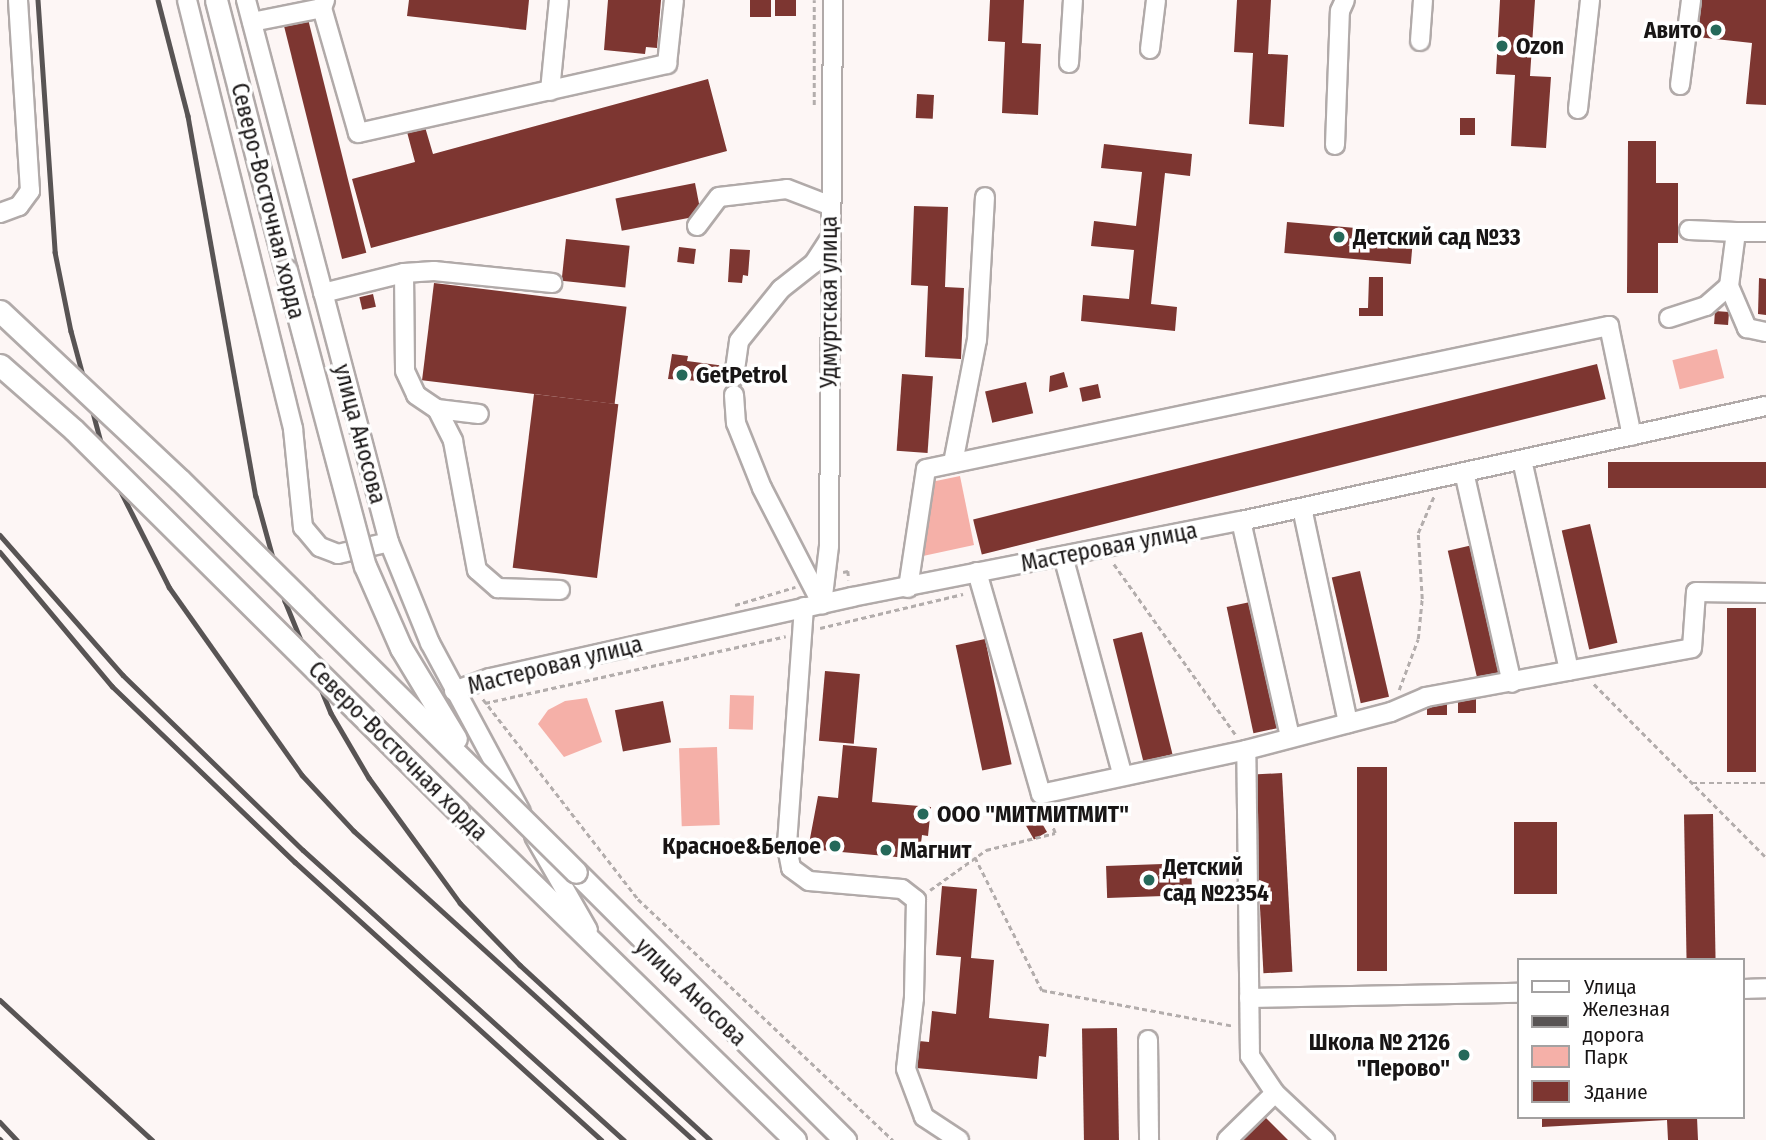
<!DOCTYPE html>
<meta charset="utf-8">
<style>
body{margin:0}
#map{position:relative;width:1766px;height:1140px;overflow:hidden;background:#fdf6f5;font-family:"Fira Sans Condensed",sans-serif}
div>[style]{position:absolute}
[style*='--x']{left:calc(var(--x)*1px);top:calc(var(--y)*1px);width:calc(var(--w)*1px);rotate:calc(var(--a)*1deg)}
.green>*{inset:0;background:#f5b0a8;transform-origin:0 0}
.building>*{inset:0;background:#7d3631;transform-origin:0 0}
.path>*{height:2.5px;margin-top:-1.25px;transform-origin:0;background:repeating-linear-gradient(90deg,#b3adac 0 5px,transparent 0 8.5px)}
.roads{filter:drop-shadow(2px 0 #b1aaa9) drop-shadow(-2px 0 #b1aaa9) drop-shadow(0 2px #b1aaa9) drop-shadow(0 -2px #b1aaa9)}
.minor>*{height:18px;margin:-9px;padding:0 9px;transform-origin:9px;border-radius:9px;background:#fff}
.major>*{height:21px;margin:-10.5px;padding:0 10.5px;transform-origin:10.5px;border-radius:10.5px;background:#fff}
.rail>*{height:4.5px;margin:-2.25px;padding:0 2.25px;transform-origin:2.25px;border-radius:2.25px;background:#585454}
.bridges{filter:drop-shadow(2px 0 #b1aaa9) drop-shadow(-2px 0 #b1aaa9) drop-shadow(0 2px #b1aaa9) drop-shadow(0 -2px #b1aaa9)}
.major-bridge>*{height:21px;margin:-10.5px;padding:0 10.5px;transform-origin:10.5px;border-radius:10.5px;background:#fff}
.dots>*{width:19px;height:19px;translate:-50% -50%;box-sizing:border-box;border:4px solid #fff;border-radius:50%}
span{translate:-50% -50%;white-space:nowrap;text-align:center;line-height:1.15;-webkit-text-stroke:7px #fff;paint-order:stroke}
.poi-label{font-size:23px;color:#181515;font-weight:700}
.right{translate:-100% -50%;text-align:right}
.left{translate:0 -50%;text-align:left}
.street-label{font-size:23px;color:#181515}
.legend{position:absolute;left:1517px;top:958px;width:228px;height:161px;box-sizing:border-box;background:#fff;border:2px solid #a3a1a1;margin:0;padding:9px 12px;list-style:none;font-size:21px;color:#181515}
.legend li{display:flex;align-items:center;gap:14px;height:35px}
.legend b{width:35px;border:2px solid #a3a1a1}
</style>
<div id="map">
<div class="green">
<i style="left:1717px;top:349px;width:30px;height:46px;rotate:76deg"></i>
<i style="clip-path:polygon(960px 476px,974px 545px,923px 556px,931px 482px)"></i>
<i style="left:730px;top:695px;width:24px;height:34px;rotate:2deg"></i>
<i style="clip-path:polygon(587px 698px,602px 742px,564px 757px,538px 724px,548px 710px,565px 701px)"></i>
<i style="left:717px;top:747px;width:78px;height:38px;rotate:88deg"></i>
</div>
<div class="building">
<i style="clip-path:polygon(409px 0,529px 0,526px 30px,407px 16px)"></i>
<i style="clip-path:polygon(608px 0,661px 0,657px 48px,646px 47px,645px 54px,604px 50px)"></i>
<i style="left:750px;top:0;width:21px;height:17px"></i>
<i style="left:775px;top:0;width:21px;height:16px"></i>
<i style="clip-path:polygon(990px 0,1024px 0,1022px 43px,1041px 44px,1038px 115px,1002px 113px,1005px 42px,988px 41px)"></i>
<i style="clip-path:polygon(1237px 0,1271px 0,1268px 54px,1288px 55px,1284px 127px,1249px 124px,1253px 53px,1234px 52px)"></i>
<i style="clip-path:polygon(1500px 0,1535px 0,1530px 76px,1551px 77px,1546px 148px,1511px 146px,1515px 75px,1496px 74px)"></i>
<i style="clip-path:polygon(1692px 0,1766px 0,1766px 105px,1746px 104px,1752px 43px,1688px 36px)"></i>
<i style="left:308px;top:19px;width:241px;height:25px;rotate:76deg"></i>
<i style="clip-path:polygon(708px 79px,727px 151px,371px 248px,352px 179px,415px 162px,407px 132px,425px 127px,433px 154px)"></i>
<i style="left:917px;top:94px;width:17px;height:24px;rotate:3deg"></i>
<i style="left:1460px;top:118px;width:15px;height:17px"></i>
<i style="clip-path:polygon(1628px 141px,1656px 141px,1656px 183px,1678px 183px,1678px 243px,1658px 243px,1658px 293px,1627px 293px)"></i>
<i style="clip-path:polygon(1104px 144px,1192px 154px,1190px 176px,1165px 173px,1151px 304px,1177px 307px,1175px 331px,1081px 321px,1083px 295px,1129px 299px,1134px 250px,1091px 246px,1094px 221px,1136px 226px,1142px 172px,1101px 168px)"></i>
<i style="left:695px;top:183px;width:33px;height:81px;rotate:79deg"></i>
<i style="clip-path:polygon(914px 206px,948px 207px,945px 287px,964px 288px,961px 359px,925px 357px,928px 286px,911px 285px)"></i>
<i style="left:1287px;top:222px;width:127px;height:31px;rotate:5deg"></i>
<i style="left:566px;top:239px;width:64px;height:42px;rotate:6deg"></i>
<i style="left:679px;top:247px;width:17px;height:15px;rotate:7deg"></i>
<i style="clip-path:polygon(730px 249px,750px 250px,748px 276px,743px 275px,742px 283px,728px 282px)"></i>
<i style="clip-path:polygon(1369px 277px,1383px 277px,1383px 316px,1359px 316px,1359px 308px,1368px 308px)"></i>
<i style="clip-path:polygon(1759px 278px,1766px 279px,1766px 315px,1758px 314px)"></i>
<i style="left:434px;top:283px;width:194px;height:98px;rotate:7deg"></i>
<i style="left:373px;top:294px;width:13px;height:14px;rotate:77deg"></i>
<i style="left:1715px;top:311px;width:14px;height:13px;rotate:4deg"></i>
<i style="clip-path:polygon(672px 354px,688px 356px,687px 361px,733px 367px,731px 383px,668px 379px)"></i>
<i style="left:1597px;top:364px;width:36px;height:643px;rotate:76deg"></i>
<i style="clip-path:polygon(1064px 372px,1068px 387px,1049px 392px,1050px 376px)"></i>
<i style="left:902px;top:374px;width:31px;height:77px;rotate:4deg"></i>
<i style="left:1026px;top:382px;width:32px;height:42px;rotate:77deg"></i>
<i style="left:1098px;top:384px;width:14px;height:19px;rotate:78deg"></i>
<i style="left:534px;top:394px;width:85px;height:175px;rotate:7deg"></i>
<i style="left:1766px;top:462px;width:26px;height:158px;rotate:90deg"></i>
<i style="left:1590px;top:524px;width:122px;height:29px;rotate:77deg"></i>
<i style="left:1477px;top:544px;width:131px;height:30px;rotate:77deg"></i>
<i style="left:1360px;top:571px;width:129px;height:29px;rotate:77deg"></i>
<i style="left:1255px;top:601px;width:129px;height:29px;rotate:78deg"></i>
<i style="left:1727px;top:608px;width:29px;height:164px"></i>
<i style="left:1142px;top:632px;width:126px;height:30px;rotate:76deg"></i>
<i style="left:985px;top:639px;width:128px;height:30px;rotate:78deg"></i>
<i style="left:825px;top:671px;width:35px;height:70px;rotate:5deg"></i>
<i style="left:1427px;top:698px;width:20px;height:17px"></i>
<i style="left:1458px;top:698px;width:18px;height:15px"></i>
<i style="left:663px;top:701px;width:42px;height:49px;rotate:79deg"></i>
<i style="clip-path:polygon(843px 745px,877px 748px,872px 802px,931px 807px,928px 836px,922px 835px,919px 859px,808px 849px,818px 796px,838px 798px)"></i>
<i style="left:1357px;top:767px;width:30px;height:204px"></i>
<i style="left:1282px;top:773px;width:199px;height:29px;rotate:87deg"></i>
<i style="left:1036px;top:813px;width:22px;height:15px;rotate:60deg"></i>
<i style="left:1713px;top:814px;width:146px;height:29px;rotate:89deg"></i>
<i style="left:1514px;top:822px;width:43px;height:72px"></i>
<i style="left:1191px;top:863px;width:32px;height:85px;rotate:88deg"></i>
<i style="clip-path:polygon(942px 886px,977px 889px,971px 958px,994px 960px,989px 1018px,1049px 1024px,1046px 1057px,1039px 1056px,1037px 1079px,916px 1068px,919px 1041px,929px 1042px,932px 1011px,956px 1014px,961px 957px,936px 955px)"></i>
<i style="left:1117px;top:1028px;width:112px;height:35px;rotate:89deg"></i>
<i style="clip-path:polygon(1264px 1116px,1288px 1140px,1239px 1140px)"></i>
<i style="clip-path:polygon(1542px 1117px,1697px 1117px,1698px 1140px,1668px 1140px,1667px 1120px,1542px 1127px)"></i>
</div>
<div class="path">
<i style="--x:814;--y:105;--w:105;--a:-90"></i>
<i style="--x:1114;--y:564;--w:210;--a:54.5"></i>
<i style="--x:843;--y:572;--w:5;--a:-11"></i>
<i style="--x:848;--y:571;--w:9;--a:84"></i>
<i style="--x:735;--y:605;--w:63;--a:-16.7"></i>
<i style="--x:820;--y:628;--w:147;--a:-13.4"></i>
<i style="--x:1594;--y:684;--w:244;--a:45.2"></i>
<i style="--x:1399;--y:690;--w:54;--a:-69.6"></i>
<i style="--x:1418;--y:639;--w:40;--a:-84.3"></i>
<i style="--x:1422;--y:599;--w:66;--a:-93.5"></i>
<i style="--x:1418;--y:533;--w:40;--a:-66.6"></i>
<i style="--x:483;--y:699;--w:253;--a:52.2"></i>
<i style="--x:638;--y:899;--w:351;--a:43.4"></i>
<i style="--x:485;--y:703;--w:308;--a:-12.5"></i>
<i style="--x:1692;--y:783;--w:74;--a:0"></i>
<i style="--x:975;--y:857;--w:149;--a:63.3"></i>
<i style="--x:1042;--y:990;--w:195;--a:10.6"></i>
<i style="--x:930;--y:890;--w:69;--a:-35.5"></i>
<i style="--x:986;--y:850;--w:71;--a:-13.8"></i>
<i style="--x:1055;--y:833;--w:25;--a:-111"></i>
</div>
<div class="roads">
<div class="minor">
<i style="--x:187;--y:0;--w:442;--a:76.1"></i>
<i style="--x:293;--y:429;--w:99;--a:84.2"></i>
<i style="--x:303;--y:527;--w:26;--a:50"></i>
<i style="--x:320;--y:547;--w:19;--a:21"></i>
<i style="--x:338;--y:554;--w:52;--a:-13.2"></i>
<i style="--x:246;--y:0;--w:561;--a:75.22"></i>
<i style="--x:389;--y:542;--w:109;--a:67.9"></i>
<i style="--x:430;--y:643;--w:192;--a:61.7"></i>
<i style="--x:322;--y:8;--w:130;--a:73.9"></i>
<i style="--x:358;--y:133;--w:317;--a:-12.6"></i>
<i style="--x:667;--y:64;--w:64;--a:-83.8"></i>
<i style="--x:252;--y:22;--w:71;--a:-11.3"></i>
<i style="--x:322;--y:8;--w:9;--a:-69"></i>
<i style="--x:1420;--y:41;--w:41;--a:-85.8"></i>
<i style="--x:1150;--y:49;--w:49;--a:-83"></i>
<i style="--x:1069;--y:63;--w:63;--a:-86.4"></i>
<i style="--x:1680;--y:85;--w:86;--a:-82.6"></i>
<i style="--x:550;--y:91;--w:91;--a:-84.4"></i>
<i style="--x:1578;--y:109;--w:110;--a:-83.7"></i>
<i style="--x:1335;--y:145;--w:134;--a:-87.9"></i>
<i style="--x:1340;--y:11;--w:12;--a:-66"></i>
<i style="--x:0;--y:213;--w:20;--a:-20"></i>
<i style="--x:19;--y:206;--w:19;--a:-54"></i>
<i style="--x:30;--y:191;--w:191;--a:-93.6"></i>
<i style="--x:697;--y:226;--w:36;--a:-53"></i>
<i style="--x:719;--y:197;--w:68;--a:-6.7"></i>
<i style="--x:787;--y:189;--w:45;--a:20.9"></i>
<i style="--x:1689;--y:230;--w:47;--a:2.4"></i>
<i style="--x:404;--y:273;--w:30;--a:-4"></i>
<i style="--x:434;--y:271;--w:119;--a:5.8"></i>
<i style="--x:1729;--y:286;--w:46;--a:66.8"></i>
<i style="--x:1747;--y:328;--w:19;--a:12"></i>
<i style="--x:323;--y:293;--w:83;--a:-13.9"></i>
<i style="--x:404;--y:273;--w:98;--a:89.4"></i>
<i style="--x:405;--y:371;--w:26;--a:65"></i>
<i style="--x:416;--y:395;--w:25;--a:34"></i>
<i style="--x:437;--y:409;--w:42;--a:6.8"></i>
<i style="--x:1669;--y:318;--w:39;--a:-18"></i>
<i style="--x:1706;--y:306;--w:30;--a:-41"></i>
<i style="--x:1729;--y:286;--w:54;--a:-82.6"></i>
<i style="--x:1736;--y:232;--w:30;--a:0"></i>
<i style="--x:734;--y:377;--w:36;--a:-82"></i>
<i style="--x:739;--y:341;--w:67;--a:-51.1"></i>
<i style="--x:781;--y:289;--w:42;--a:-38.2"></i>
<i style="--x:814;--y:263;--w:27;--a:-57"></i>
<i style="--x:734;--y:395;--w:28;--a:86"></i>
<i style="--x:736;--y:423;--w:70;--a:68.2"></i>
<i style="--x:762;--y:488;--w:131;--a:62.7"></i>
<i style="--x:437;--y:409;--w:36;--a:63"></i>
<i style="--x:453;--y:441;--w:131;--a:79.5"></i>
<i style="--x:477;--y:570;--w:28;--a:41"></i>
<i style="--x:498;--y:588;--w:62;--a:1.8"></i>
<i style="--x:1522;--y:460;--w:216;--a:77.4"></i>
<i style="--x:953;--y:463;--w:125;--a:-79"></i>
<i style="--x:977;--y:340;--w:143;--a:-86.8"></i>
<i style="--x:1464;--y:472;--w:216;--a:77.2"></i>
<i style="--x:1302;--y:508;--w:220;--a:77.9"></i>
<i style="--x:1241;--y:521;--w:221;--a:77.2"></i>
<i style="--x:1063;--y:556;--w:225;--a:74.8"></i>
<i style="--x:977;--y:572;--w:231;--a:73.9"></i>
<i style="--x:1041;--y:794;--w:210;--a:-12.1"></i>
<i style="--x:1246;--y:750;--w:150;--a:-14.7"></i>
<i style="--x:1391;--y:712;--w:38;--a:-23"></i>
<i style="--x:1426;--y:697;--w:270;--a:-10.4"></i>
<i style="--x:1692;--y:648;--w:56;--a:-85.9"></i>
<i style="--x:1696;--y:592;--w:70;--a:0.8"></i>
<i style="--x:908;--y:588;--w:120;--a:-81.4"></i>
<i style="--x:926;--y:469;--w:698;--a:-11.83"></i>
<i style="--x:1609;--y:326;--w:112;--a:78.2"></i>
<i style="--x:822;--y:604;--w:58;--a:-83.1"></i>
<i style="--x:829;--y:546;--w:546;--a:-89.58"></i>
<i style="--x:804;--y:607;--w:241;--a:94.1"></i>
<i style="--x:787;--y:847;--w:21;--a:79"></i>
<i style="--x:791;--y:868;--w:22;--a:36"></i>
<i style="--x:809;--y:881;--w:93;--a:4.9"></i>
<i style="--x:902;--y:889;--w:18;--a:38"></i>
<i style="--x:916;--y:900;--w:98;--a:91.2"></i>
<i style="--x:914;--y:998;--w:71;--a:96.4"></i>
<i style="--x:906;--y:1069;--w:51;--a:69.4"></i>
<i style="--x:924;--y:1117;--w:42;--a:33.3"></i>
<i style="--x:454;--y:691;--w:38;--a:-20"></i>
<i style="--x:490;--y:678;--w:371;--a:-12.6"></i>
<i style="--x:852;--y:597;--w:396;--a:-11.1"></i>
<i style="--x:1241;--y:521;--w:537;--a:-12.36"></i>
<i style="--x:534;--y:836;--w:108;--a:60.1"></i>
<i style="--x:1743;--y:989;--w:23;--a:-2"></i>
<i style="--x:1249;--y:998;--w:270;--a:-1.1"></i>
<i style="--x:1148;--y:1040;--w:100;--a:89.4"></i>
<i style="--x:1275;--y:1093;--w:69;--a:43.2"></i>
<i style="--x:1227;--y:1140;--w:67;--a:-44.4"></i>
<i style="--x:1275;--y:1093;--w:45;--a:-124"></i>
<i style="--x:1250;--y:1056;--w:306;--a:-90.7"></i>
</div>
<div class="major">
<i style="--x:216;--y:0;--w:279;--a:75.5"></i>
<i style="--x:458;--y:811;--w:471;--a:44.3"></i>
<i style="--x:576;--y:872;--w:380;--a:44.9"></i>
</div>
</div>
<div class="rail">
<i style="--x:38;--y:0;--w:253;--a:86.1"></i>
<i style="--x:55;--y:252;--w:81;--a:78.6"></i>
<i style="--x:71;--y:331;--w:138;--a:74.9"></i>
<i style="--x:107;--y:464;--w:138;--a:63.2"></i>
<i style="--x:169;--y:587;--w:230;--a:54.7"></i>
<i style="--x:302;--y:775;--w:76;--a:47.1"></i>
<i style="--x:354;--y:831;--w:459;--a:42.3"></i>
<i style="--x:158;--y:0;--w:120;--a:75.5"></i>
<i style="--x:188;--y:116;--w:386;--a:79.9"></i>
<i style="--x:256;--y:496;--w:109;--a:74.6"></i>
<i style="--x:285;--y:601;--w:121;--a:67.7"></i>
<i style="--x:331;--y:713;--w:75;--a:59.7"></i>
<i style="--x:369;--y:778;--w:155;--a:53.9"></i>
<i style="--x:460;--y:903;--w:86;--a:45.9"></i>
<i style="--x:520;--y:965;--w:258;--a:42.6"></i>
<i style="--x:0;--y:535;--w:186;--a:48.7"></i>
<i style="--x:123;--y:675;--w:251;--a:44.2"></i>
<i style="--x:303;--y:850;--w:433;--a:42.1"></i>
<i style="--x:0;--y:552;--w:175;--a:50.1"></i>
<i style="--x:112;--y:686;--w:254;--a:43.9"></i>
<i style="--x:295;--y:862;--w:414;--a:42.2"></i>
<i style="--x:0;--y:1000;--w:207;--a:42.6"></i>
<i style="--x:0;--y:1122;--w:25;--a:47"></i>
<i style="--x:0;--y:1139;--w:1;--a:45"></i>
</div>
<div class="bridges">
<div class="major-bridge">
<i style="--x:286;--y:270;--w:306;--a:75.1"></i>
<i style="--x:365;--y:566;--w:90;--a:66.3"></i>
<i style="--x:401;--y:648;--w:106;--a:58.9"></i>
<i style="--x:0;--y:311;--w:247;--a:43.2"></i>
<i style="--x:180;--y:480;--w:557;--a:44.71"></i>
<i style="--x:0;--y:365;--w:98;--a:41.3"></i>
<i style="--x:74;--y:430;--w:541;--a:44.78"></i>
</div>
</div>
<div class="dots">
<i style="left:1716px;top:30px;background:#25695a"></i>
<i style="left:1502px;top:46px;background:#25695a"></i>
<i style="left:1339px;top:237px;background:#25695a"></i>
<i style="left:682px;top:375px;background:#25695a"></i>
<i style="left:923px;top:814px;background:#25695a"></i>
<i style="left:835px;top:846px;background:#25695a"></i>
<i style="left:886px;top:850px;background:#25695a"></i>
<i style="left:1149px;top:880px;background:#25695a"></i>
<i style="left:1464px;top:1055px;background:#25695a"></i>
</div>
<div class="poi-label">
<span class="right" style="left:1702px;top:30px">Авито</span>
<span class="left" style="left:1516px;top:46px">Ozon</span>
<span class="left" style="left:1353px;top:237px">Детский сад №33</span>
<span class="left" style="left:696px;top:375px">GetPetrol</span>
<span class="left" style="left:937px;top:814px">ООО "МИТМИТМИТ"</span>
<span class="right" style="left:821px;top:846px">Красное&amp;Белое</span>
<span class="left" style="left:900px;top:850px">Магнит</span>
<span class="left" style="left:1163px;top:880px">Детский<br>сад №2354</span>
<span class="right" style="left:1450px;top:1055px">Школа № 2126<br>"Перово"</span>
</div>
<div class="street-label">
<span style="left:268px;top:201px;rotate:76deg">Северо-Восточная хорда</span>
<span style="left:829px;top:302px;rotate:-90deg">Удмуртская улица</span>
<span style="left:360px;top:434px;rotate:75deg">улица Аносова</span>
<span style="left:1109px;top:547px;rotate:-11deg">Мастеровая улица</span>
<span style="left:555px;top:665px;rotate:-14deg">Мастеровая улица</span>
<span style="left:398px;top:751px;rotate:45deg">Северо-Восточная хорда</span>
<span style="left:691px;top:992px;rotate:44deg">улица Аносова</span>
</div>
<ul class="legend">
<li><b style="height:9px;background:#fff"></b>Улица</li>
<li><b style="height:9px;background:#585454"></b>Железная дорога</li>
<li><b style="height:19px;background:#f5b0a8"></b>Парк</li>
<li><b style="height:19px;background:#7d3631"></b>Здание</li>
</ul>
</div>
